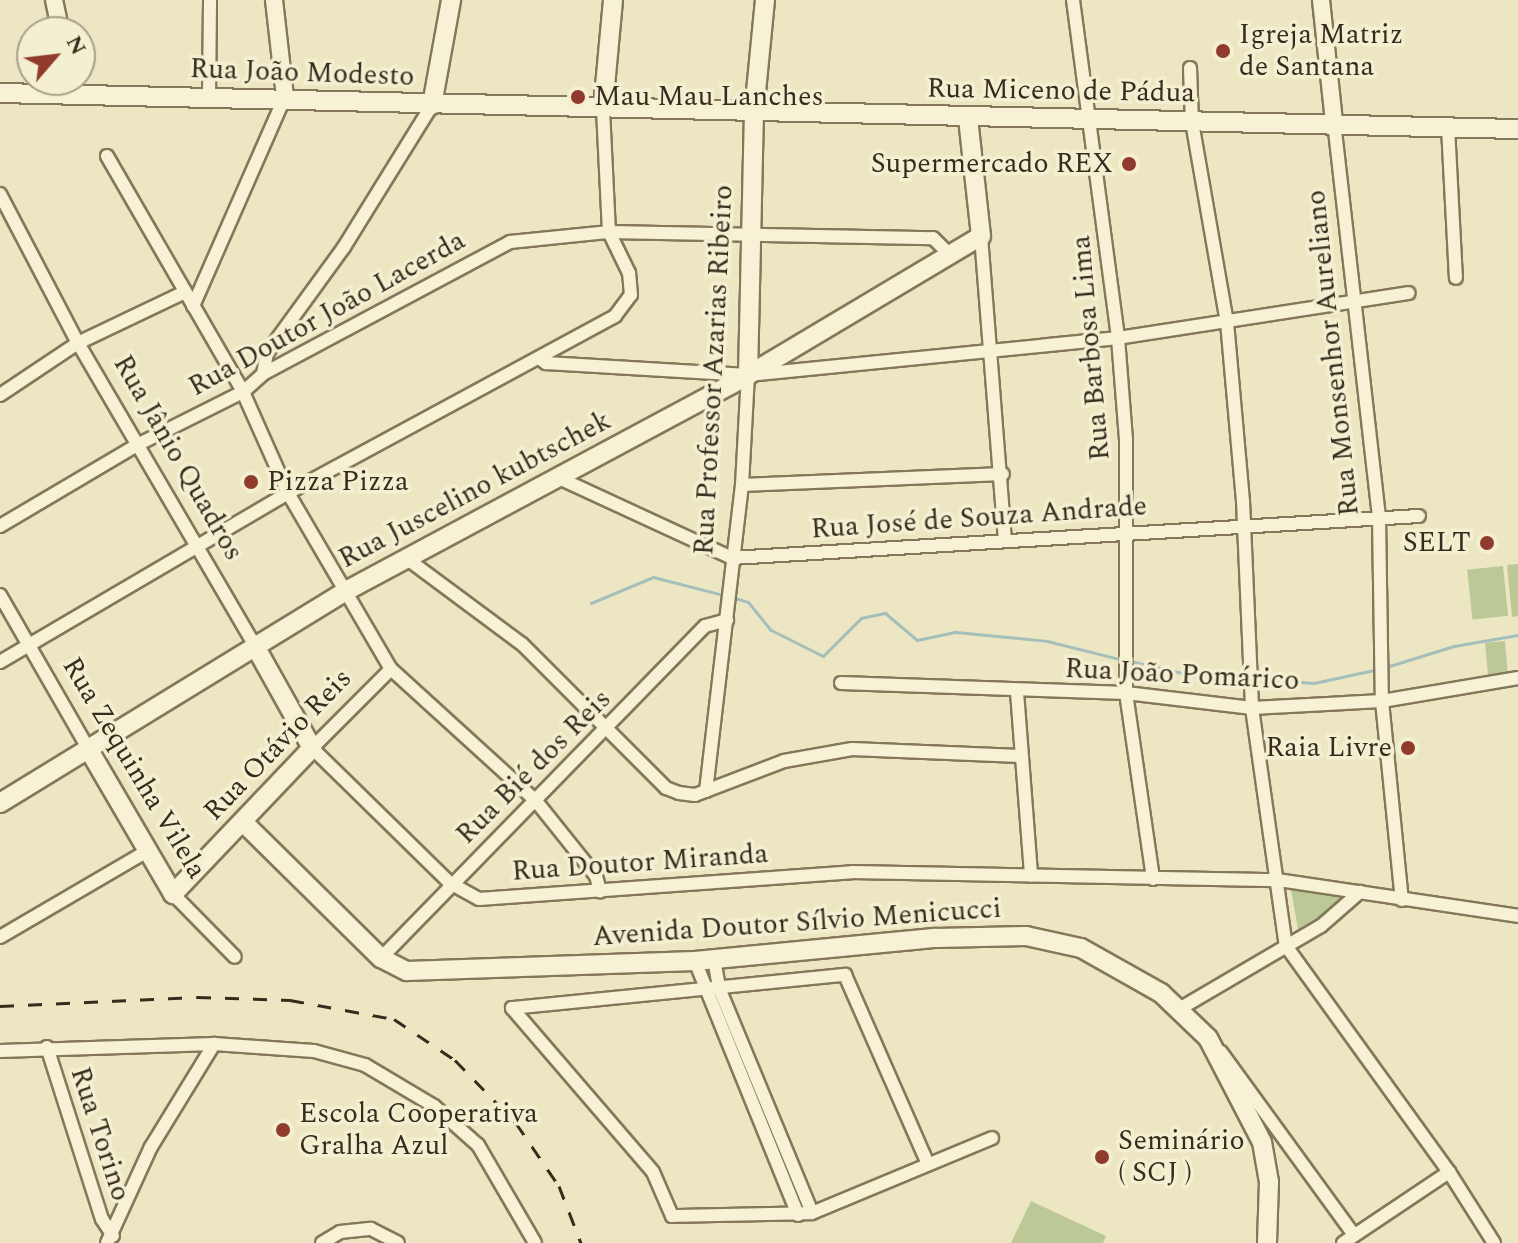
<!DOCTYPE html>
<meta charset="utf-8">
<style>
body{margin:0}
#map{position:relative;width:1518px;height:1243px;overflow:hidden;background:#ece6c2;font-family:Spectral,serif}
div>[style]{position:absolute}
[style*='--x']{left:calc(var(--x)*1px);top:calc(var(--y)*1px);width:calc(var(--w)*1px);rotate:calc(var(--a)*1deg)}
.green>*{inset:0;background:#bcc997;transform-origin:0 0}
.stream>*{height:3px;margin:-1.5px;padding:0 1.5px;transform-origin:1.5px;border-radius:1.5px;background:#a4bfbb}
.roads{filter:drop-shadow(2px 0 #85775a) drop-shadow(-2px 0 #85775a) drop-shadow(0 2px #85775a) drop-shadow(0 -2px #85775a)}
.minor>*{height:12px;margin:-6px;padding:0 6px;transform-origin:6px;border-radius:6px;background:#f7f2d5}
.tertiary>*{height:16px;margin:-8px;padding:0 8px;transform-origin:8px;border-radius:8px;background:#f7f2d5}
.secondary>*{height:18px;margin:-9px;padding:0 9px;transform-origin:9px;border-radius:9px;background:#f7f2d5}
.rail>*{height:3px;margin-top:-1.5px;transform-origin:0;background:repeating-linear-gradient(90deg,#352c1e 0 14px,transparent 0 28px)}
.dots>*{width:22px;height:22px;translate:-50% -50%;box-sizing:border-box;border:4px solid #f4efd1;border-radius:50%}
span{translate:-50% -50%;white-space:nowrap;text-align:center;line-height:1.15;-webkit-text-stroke:7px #f4efd1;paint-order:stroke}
.poi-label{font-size:28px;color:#352c1e}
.left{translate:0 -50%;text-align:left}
.right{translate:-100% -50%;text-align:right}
.street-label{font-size:28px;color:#352c1e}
.north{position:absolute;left:16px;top:16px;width:80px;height:80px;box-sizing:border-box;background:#f4efd1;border:2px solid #a8a189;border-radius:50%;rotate:62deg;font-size:22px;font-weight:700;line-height:32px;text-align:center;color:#352c1e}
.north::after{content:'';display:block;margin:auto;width:28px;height:36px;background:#913b2d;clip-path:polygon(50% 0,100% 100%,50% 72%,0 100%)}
</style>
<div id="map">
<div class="green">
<i style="clip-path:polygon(1518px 564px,1518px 616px,1512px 617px,1507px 565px)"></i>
<i style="left:1503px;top:566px;width:50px;height:36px;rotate:84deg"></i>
<i style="left:1505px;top:641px;width:32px;height:20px;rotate:85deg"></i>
<i style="clip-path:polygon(1291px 890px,1351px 898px,1298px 929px)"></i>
<i style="clip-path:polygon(1031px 1201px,1106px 1236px,1103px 1243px,1011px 1243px)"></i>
</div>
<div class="stream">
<i style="--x:735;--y:598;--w:14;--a:17"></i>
<i style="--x:748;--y:602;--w:36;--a:51"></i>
<i style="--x:771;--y:630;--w:58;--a:26.6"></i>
<i style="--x:823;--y:656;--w:54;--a:-45"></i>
<i style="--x:861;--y:618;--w:25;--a:-12"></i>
<i style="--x:885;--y:613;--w:42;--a:40.2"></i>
<i style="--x:917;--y:640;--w:40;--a:-12"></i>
<i style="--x:956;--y:632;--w:91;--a:5.6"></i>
<i style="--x:1047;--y:641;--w:78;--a:14"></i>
<i style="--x:591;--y:603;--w:67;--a:-22.8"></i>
<i style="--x:653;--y:577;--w:72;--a:14.4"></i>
<i style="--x:1130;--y:661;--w:80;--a:13"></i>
<i style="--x:1208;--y:679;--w:41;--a:0"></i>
<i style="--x:1386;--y:667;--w:71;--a:-17.2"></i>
<i style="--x:1454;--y:646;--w:65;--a:-9.8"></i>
<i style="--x:1256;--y:679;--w:58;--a:3.9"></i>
<i style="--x:1314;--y:683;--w:66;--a:-12.2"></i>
</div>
<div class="roads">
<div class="minor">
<i style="--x:1073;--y:0;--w:341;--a:82.4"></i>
<i style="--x:1118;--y:338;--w:101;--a:85.5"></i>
<i style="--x:1126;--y:439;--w:254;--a:90"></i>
<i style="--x:1126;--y:693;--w:188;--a:81.7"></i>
<i style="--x:1190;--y:68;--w:54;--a:87.9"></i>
<i style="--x:1192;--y:122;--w:203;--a:80.1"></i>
<i style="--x:1227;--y:322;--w:180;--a:84.9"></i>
<i style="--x:1243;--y:501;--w:207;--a:87.5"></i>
<i style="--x:1252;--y:708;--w:240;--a:81.9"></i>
<i style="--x:1286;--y:946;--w:279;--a:54.2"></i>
<i style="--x:1449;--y:1172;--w:84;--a:57.6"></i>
<i style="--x:209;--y:98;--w:98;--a:-89.4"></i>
<i style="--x:1334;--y:122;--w:399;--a:83.5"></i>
<i style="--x:1379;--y:518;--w:183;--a:89.1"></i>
<i style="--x:1382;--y:701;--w:200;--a:84.3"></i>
<i style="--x:1448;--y:127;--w:151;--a:87"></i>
<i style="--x:107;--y:156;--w:272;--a:60"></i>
<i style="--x:243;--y:392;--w:111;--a:66"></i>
<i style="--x:288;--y:493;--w:204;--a:59.7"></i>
<i style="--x:391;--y:669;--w:196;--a:42.3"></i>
<i style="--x:536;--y:801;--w:96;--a:51.3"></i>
<i style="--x:596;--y:876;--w:16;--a:75"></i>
<i style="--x:0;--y:194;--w:168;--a:62.4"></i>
<i style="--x:78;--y:343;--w:351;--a:59.7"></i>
<i style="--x:981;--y:236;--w:304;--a:85.5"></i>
<i style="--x:193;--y:306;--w:229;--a:-66.3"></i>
<i style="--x:539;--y:358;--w:9;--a:36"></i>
<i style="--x:546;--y:363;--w:202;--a:3.4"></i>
<i style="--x:748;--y:375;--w:372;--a:-5.7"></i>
<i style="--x:1118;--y:338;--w:294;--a:-8.8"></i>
<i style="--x:263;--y:374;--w:21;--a:-79"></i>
<i style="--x:267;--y:353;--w:131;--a:-54"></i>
<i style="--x:344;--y:247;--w:167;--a:-58.2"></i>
<i style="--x:0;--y:395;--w:94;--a:-33.7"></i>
<i style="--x:78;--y:343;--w:119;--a:-25.5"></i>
<i style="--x:559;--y:478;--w:191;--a:24.8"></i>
<i style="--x:732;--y:558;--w:688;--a:-3.5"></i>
<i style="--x:742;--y:485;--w:261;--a:-2.4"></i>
<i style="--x:0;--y:526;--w:159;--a:-30.6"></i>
<i style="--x:137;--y:445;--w:119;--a:-26.6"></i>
<i style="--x:243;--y:392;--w:27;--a:-42"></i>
<i style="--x:263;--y:374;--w:280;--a:-28.1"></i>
<i style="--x:510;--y:242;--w:100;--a:-5.8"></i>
<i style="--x:609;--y:232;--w:324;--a:1.1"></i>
<i style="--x:933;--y:238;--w:21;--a:45"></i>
<i style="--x:406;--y:558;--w:144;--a:36.6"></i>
<i style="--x:522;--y:644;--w:204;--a:45"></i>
<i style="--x:666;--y:788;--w:14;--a:21"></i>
<i style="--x:679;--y:793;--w:16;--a:7"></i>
<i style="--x:695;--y:795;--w:95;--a:-20.9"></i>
<i style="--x:784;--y:761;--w:69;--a:-10"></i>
<i style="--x:852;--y:749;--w:168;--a:2.4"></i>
<i style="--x:0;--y:595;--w:179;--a:60.1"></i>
<i style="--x:0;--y:662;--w:334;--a:-30.4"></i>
<i style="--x:288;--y:493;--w:372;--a:-28.4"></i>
<i style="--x:615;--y:316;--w:26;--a:-53"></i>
<i style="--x:631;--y:295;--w:22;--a:-95"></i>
<i style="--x:629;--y:273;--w:46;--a:-116"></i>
<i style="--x:609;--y:232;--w:124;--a:-92.8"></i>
<i style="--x:391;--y:669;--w:112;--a:135"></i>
<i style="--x:312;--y:748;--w:193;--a:44.4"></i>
<i style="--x:450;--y:883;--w:33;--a:29"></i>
<i style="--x:479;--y:899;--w:374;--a:-4.1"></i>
<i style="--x:852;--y:872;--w:426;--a:1.1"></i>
<i style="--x:1278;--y:880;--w:243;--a:8.5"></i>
<i style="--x:841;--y:683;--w:285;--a:2"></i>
<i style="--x:1126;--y:693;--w:127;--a:6.8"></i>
<i style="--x:1252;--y:708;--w:130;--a:-3.1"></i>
<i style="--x:1382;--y:701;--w:138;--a:-9.6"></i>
<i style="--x:1017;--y:692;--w:184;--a:85.6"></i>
<i style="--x:706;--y:791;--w:308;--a:-83.3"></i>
<i style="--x:742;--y:485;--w:110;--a:-86.9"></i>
<i style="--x:173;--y:894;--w:88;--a:45.5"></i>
<i style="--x:0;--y:937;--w:170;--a:-30.3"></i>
<i style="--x:381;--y:958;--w:464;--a:-45.7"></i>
<i style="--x:705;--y:626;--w:23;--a:-15"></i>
<i style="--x:714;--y:959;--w:29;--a:80"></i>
<i style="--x:719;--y:988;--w:243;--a:67.5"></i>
<i style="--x:695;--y:961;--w:274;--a:67.9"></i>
<i style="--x:512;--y:1008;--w:216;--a:49.3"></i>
<i style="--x:653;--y:1172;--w:48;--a:66.6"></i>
<i style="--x:672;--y:1216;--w:140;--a:-1.2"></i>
<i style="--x:812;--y:1213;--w:195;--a:-22.6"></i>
<i style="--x:512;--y:1008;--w:335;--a:-5.7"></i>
<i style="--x:845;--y:975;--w:206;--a:66.3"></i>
<i style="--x:1181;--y:1008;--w:162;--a:-30.4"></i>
<i style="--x:1321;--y:926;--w:52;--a:-41.1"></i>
<i style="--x:47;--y:1047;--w:181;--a:72.3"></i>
<i style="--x:102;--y:1219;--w:20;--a:57"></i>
<i style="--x:0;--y:1051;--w:214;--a:-1.9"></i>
<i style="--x:214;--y:1044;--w:100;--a:4"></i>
<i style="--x:314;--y:1051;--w:53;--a:15.4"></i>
<i style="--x:365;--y:1065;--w:80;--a:30.7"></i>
<i style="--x:434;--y:1106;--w:59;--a:41.6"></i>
<i style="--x:478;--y:1145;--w:113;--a:59.8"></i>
<i style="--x:1221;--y:1052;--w:226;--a:54"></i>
<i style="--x:107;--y:1243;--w:106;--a:-65.4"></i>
<i style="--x:151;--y:1147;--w:121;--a:-58.5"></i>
<i style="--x:322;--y:1243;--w:21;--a:-31"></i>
<i style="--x:340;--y:1232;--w:31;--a:-6"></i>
<i style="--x:371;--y:1229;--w:30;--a:27"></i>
<i style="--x:1343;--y:1243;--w:128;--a:-33.8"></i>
</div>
<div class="tertiary">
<i style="--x:54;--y:0;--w:33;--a:78"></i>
<i style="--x:274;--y:0;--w:97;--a:83.5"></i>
<i style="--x:1321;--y:0;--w:123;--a:83.9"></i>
</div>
<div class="secondary">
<i style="--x:0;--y:93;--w:1518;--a:1.36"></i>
<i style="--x:432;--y:105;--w:107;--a:-79.7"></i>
<i style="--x:603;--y:108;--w:108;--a:-84.7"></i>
<i style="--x:748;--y:375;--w:263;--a:-88.7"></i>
<i style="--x:754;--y:112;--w:113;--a:-84.4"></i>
<i style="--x:89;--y:750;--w:167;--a:59.7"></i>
<i style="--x:173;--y:894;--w:202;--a:-46.4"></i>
<i style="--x:312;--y:748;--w:117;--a:-119.2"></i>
<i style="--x:0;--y:803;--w:406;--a:-31.5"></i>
<i style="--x:346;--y:591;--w:456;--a:-28.2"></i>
<i style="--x:748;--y:375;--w:271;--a:-30.8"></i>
<i style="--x:981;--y:236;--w:119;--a:-96.3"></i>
<i style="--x:243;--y:822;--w:194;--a:44.6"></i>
<i style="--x:381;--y:958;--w:29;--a:27"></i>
<i style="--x:407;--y:971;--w:288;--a:-2"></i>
<i style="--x:695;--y:961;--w:242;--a:-5.5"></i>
<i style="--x:936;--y:938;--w:90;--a:-1.3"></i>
<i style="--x:1026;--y:936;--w:56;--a:12.3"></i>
<i style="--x:1081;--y:948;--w:92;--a:29.4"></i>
<i style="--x:1161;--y:993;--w:65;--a:43.8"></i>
<i style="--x:1208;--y:1038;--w:117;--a:62.6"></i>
<i style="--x:1262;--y:1142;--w:41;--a:80.1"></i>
<i style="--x:1269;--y:1182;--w:61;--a:91.9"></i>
</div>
</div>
<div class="rail">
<i style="--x:0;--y:1006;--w:197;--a:-2.6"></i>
<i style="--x:197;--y:997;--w:93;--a:1.8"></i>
<i style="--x:290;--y:1000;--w:106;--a:10.4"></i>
<i style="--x:394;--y:1019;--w:73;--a:33.9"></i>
<i style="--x:455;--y:1060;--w:88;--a:45.9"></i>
<i style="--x:516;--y:1123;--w:76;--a:55.7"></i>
<i style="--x:559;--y:1186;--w:61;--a:68.9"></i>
</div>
<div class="dots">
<i style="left:1223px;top:51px;background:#913b2d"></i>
<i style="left:578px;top:97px;background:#913b2d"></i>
<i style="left:1129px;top:164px;background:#913b2d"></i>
<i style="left:251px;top:482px;background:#913b2d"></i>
<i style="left:1487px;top:543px;background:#913b2d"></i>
<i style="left:1408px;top:748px;background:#913b2d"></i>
<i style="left:283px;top:1130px;background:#913b2d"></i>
<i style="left:1102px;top:1157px;background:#913b2d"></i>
</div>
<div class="poi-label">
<span class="left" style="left:1239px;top:51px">Igreja Matriz<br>de Santana</span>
<span class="left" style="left:594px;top:97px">Mau Mau Lanches</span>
<span class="right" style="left:1113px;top:164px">Supermercado REX</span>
<span class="left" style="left:267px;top:482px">Pizza Pizza</span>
<span class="right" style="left:1471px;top:543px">SELT</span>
<span class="right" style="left:1392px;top:748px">Raia Livre</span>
<span class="left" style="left:299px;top:1130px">Escola Cooperativa<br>Gralha Azul</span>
<span class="left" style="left:1118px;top:1157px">Seminário<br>( SCJ )</span>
</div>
<div class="street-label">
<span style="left:302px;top:73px;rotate:2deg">Rua João Modesto</span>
<span style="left:1061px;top:91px;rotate:1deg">Rua Miceno de Pádua</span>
<span style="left:327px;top:314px;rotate:-29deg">Rua Doutor João Lacerda</span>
<span style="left:1091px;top:348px;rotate:-95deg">Rua Barbosa Lima</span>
<span style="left:1333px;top:353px;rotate:-96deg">Rua Monsenhor Aureliano</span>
<span style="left:714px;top:370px;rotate:-87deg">Rua Professor Azarias Ribeiro</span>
<span style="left:178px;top:458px;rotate:60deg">Rua Jânio Quadros</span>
<span style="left:475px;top:490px;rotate:-28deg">Rua Juscelino kubtschek</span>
<span style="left:979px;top:518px;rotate:-4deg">Rua José de Souza Andrade</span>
<span style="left:1182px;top:675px;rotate:3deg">Rua João Pomárico</span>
<span style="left:278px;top:745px;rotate:-46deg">Rua Otávio Reis</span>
<span style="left:534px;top:767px;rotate:-45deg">Rua Bié dos Reis</span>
<span style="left:134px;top:768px;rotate:59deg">Rua Zequinha Vilela</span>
<span style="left:640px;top:863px;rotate:-4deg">Rua Doutor Miranda</span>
<span style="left:797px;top:923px;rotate:-4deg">Avenida Doutor Sílvio Menicucci</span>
<span style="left:100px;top:1134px;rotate:72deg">Rua Torino</span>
</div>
<div class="north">N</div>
</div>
